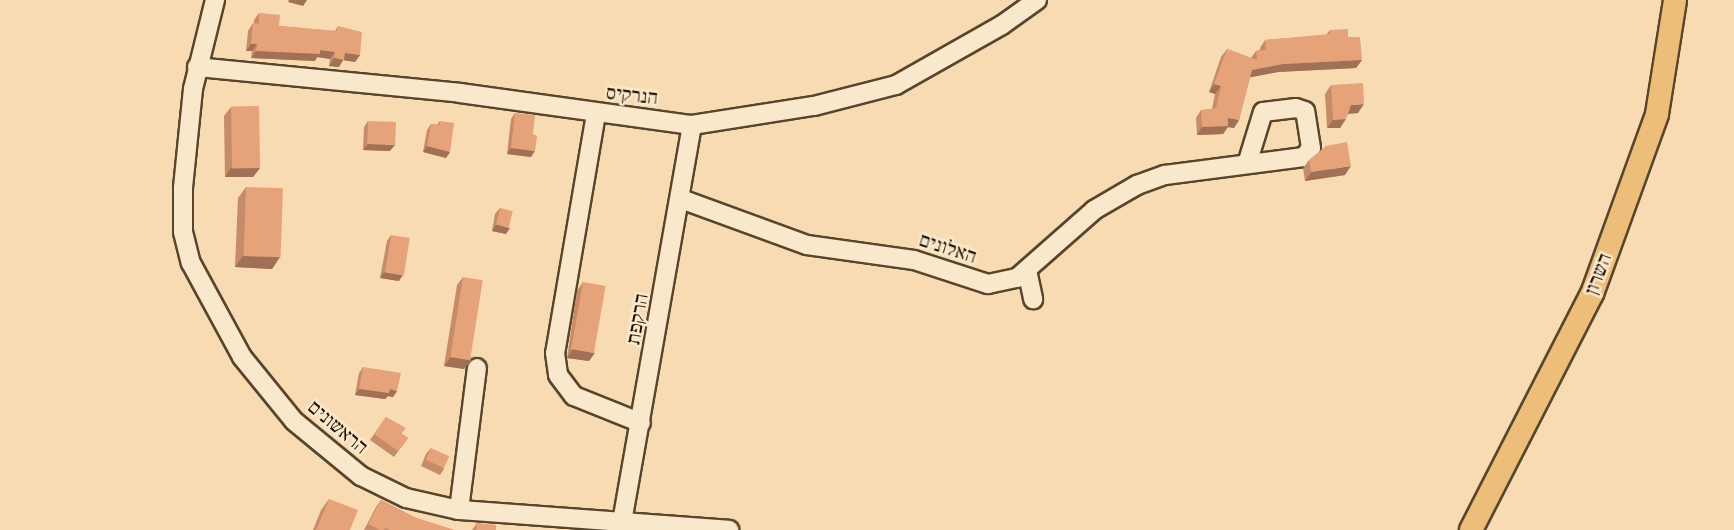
<!DOCTYPE html>
<meta charset="utf-8">
<style>
body{margin:0}
#map{position:relative;width:1734px;height:530px;overflow:hidden;background:#f8dbb2;font-family:"IM FELL French Canon","Frank Ruhl Libre",serif}
div>[style]{position:absolute}
[style*='--x']{left:calc(var(--x)*1px);top:calc(var(--y)*1px);width:calc(var(--w)*1px);rotate:calc(var(--a)*1deg)}
.roads{filter:drop-shadow(2px 0 #58452c) drop-shadow(-2px 0 #58452c) drop-shadow(0 2px #58452c) drop-shadow(0 -2px #58452c)}
.minor>*{height:18px;margin:-9px;padding:0 9px;transform-origin:9px;border-radius:9px;background:#fae8cd}
.major>*{height:22px;margin:-11px;padding:0 11px;transform-origin:11px;border-radius:11px;background:#ecbe79}
.wall>*{inset:0;background:#c68b68}
.shaded-wall>*{inset:0;background:#a17155}
.building>*{inset:0;background:#e6a279;transform-origin:0 0}
span{translate:-50% -50%;white-space:nowrap;text-align:center;line-height:1.15;-webkit-text-stroke:5px #fae8cd;paint-order:stroke}
.street-label{font-size:20px;color:#231300}
</style>
<div id="map">
<div class="roads">
<div class="minor">
<i style="--x:215;--y:0;--w:92;--a:103.9"></i>
<i style="--x:193;--y:89;--w:100;--a:95.8"></i>
<i style="--x:183;--y:188;--w:44;--a:90"></i>
<i style="--x:183;--y:232;--w:32;--a:76"></i>
<i style="--x:191;--y:263;--w:107;--a:61.5"></i>
<i style="--x:242;--y:357;--w:82;--a:50.9"></i>
<i style="--x:294;--y:421;--w:87;--a:39.4"></i>
<i style="--x:361;--y:476;--w:50;--a:26.1"></i>
<i style="--x:406;--y:498;--w:54;--a:12.8"></i>
<i style="--x:459;--y:510;--w:271;--a:4.2"></i>
<i style="--x:197;--y:67;--w:264;--a:5.6"></i>
<i style="--x:460;--y:93;--w:234;--a:7.9"></i>
<i style="--x:692;--y:125;--w:123;--a:-8.9"></i>
<i style="--x:814;--y:106;--w:85;--a:-14.4"></i>
<i style="--x:896;--y:85;--w:122;--a:-29.5"></i>
<i style="--x:1002;--y:25;--w:43;--a:-35.5"></i>
<i style="--x:596;--y:114;--w:242;--a:99.7"></i>
<i style="--x:555;--y:353;--w:22;--a:82"></i>
<i style="--x:558;--y:375;--w:26;--a:53"></i>
<i style="--x:574;--y:396;--w:72;--a:21.9"></i>
<i style="--x:681;--y:199;--w:134;--a:20.1"></i>
<i style="--x:807;--y:245;--w:108;--a:8"></i>
<i style="--x:914;--y:260;--w:78;--a:18"></i>
<i style="--x:988;--y:284;--w:30;--a:-12"></i>
<i style="--x:1017;--y:278;--w:103;--a:-41.4"></i>
<i style="--x:1094;--y:210;--w:50;--a:-30.2"></i>
<i style="--x:1137;--y:185;--w:30;--a:-20"></i>
<i style="--x:1165;--y:175;--w:140;--a:-7.4"></i>
<i style="--x:1304;--y:157;--w:11;--a:-52"></i>
<i style="--x:1311;--y:148;--w:37;--a:-99"></i>
<i style="--x:1305;--y:111;--w:9;--a:-162"></i>
<i style="--x:1296;--y:108;--w:33;--a:173"></i>
<i style="--x:1263;--y:112;--w:54;--a:107.1"></i>
<i style="--x:1027;--y:270;--w:30;--a:78"></i>
<i style="--x:459;--y:510;--w:143;--a:-82.8"></i>
<i style="--x:622;--y:522;--w:403;--a:-80"></i>
</div>
<div class="major">
<i style="--x:1471;--y:530;--w:265;--a:-62.9"></i>
<i style="--x:1592;--y:294;--w:191;--a:-70.1"></i>
<i style="--x:1657;--y:114;--w:115;--a:-81"></i>
</div>
</div>
<div class="wall">
<i style="clip-path:polygon(259px 13px,279px 26px,335px 31px,338px 26px,360px 55px,355px 62px,343px 60px,339px 67px,329px 66px,330px 59px,317px 57px,315px 61px,251px 58px,252px 51px,246px 51px,248px 31px,253px 23px,254px 24px,254px 20px)"></i>
<i style="clip-path:polygon(1330px 30px,1348px 37px,1362px 60px,1356px 68px,1278px 72px,1250px 77px,1239px 120px,1234px 128px,1228px 127px,1223px 134px,1197px 135px,1196px 118px,1201px 110px,1212px 109px,1215px 94px,1209px 92px,1221px 57px,1227px 49px,1251px 58px,1256px 51px,1260px 50px,1260px 48px,1265px 40px,1326px 35px)"></i>
<i style="clip-path:polygon(1331px 85px,1358px 113px,1348px 114px,1340px 128px,1327px 128px,1325px 94px)"></i>
<i style="clip-path:polygon(231px 107px,260px 168px,253px 177px,225px 177px,224px 116px)"></i>
<i style="clip-path:polygon(515px 113px,533px 134px,531px 157px,507px 154px,511px 119px)"></i>
<i style="clip-path:polygon(368px 121px,390px 151px,363px 150px,364px 127px)"></i>
<i style="clip-path:polygon(440px 121px,450px 152px,446px 158px,423px 152px,427px 130px,431px 124px,437px 125px)"></i>
<i style="clip-path:polygon(1309px 160px,1345px 175px,1305px 181px,1303px 168px)"></i>
<i style="clip-path:polygon(246px 187px,280px 257px,272px 269px,235px 267px,238px 198px)"></i>
<i style="clip-path:polygon(500px 208px,506px 234px,492px 231px,495px 214px)"></i>
<i style="clip-path:polygon(391px 235px,399px 281px,380px 278px,387px 241px)"></i>
<i style="clip-path:polygon(463px 277px,471px 360px,464px 369px,444px 366px,457px 285px)"></i>
<i style="clip-path:polygon(583px 282px,589px 361px,567px 358px,577px 291px)"></i>
<i style="clip-path:polygon(363px 367px,397px 391px,393px 397px,388px 396px,385px 399px,355px 395px,359px 373px)"></i>
<i style="clip-path:polygon(386px 417px,402px 434px,408px 438px,394px 457px,370px 440px)"></i>
<i style="clip-path:polygon(431px 448px,444px 469px,440px 475px,421px 466px,426px 454px)"></i>
<i style="clip-path:polygon(329px 499px,350px 530px,313px 530px,321px 510px)"></i>
<i style="clip-path:polygon(381px 500px,416px 518px,454px 530px,364px 530px,376px 507px)"></i>
<i style="clip-path:polygon(477px 523px,496px 530px,472px 530px)"></i>
</div>
<div class="shaded-wall">
<i style="clip-path:polygon(289px 0,307px 0,303px 6px,288px 2px)"></i>
<i style="clip-path:polygon(251px 44px,257px 44px,252px 51px,246px 51px)"></i>
<i style="clip-path:polygon(320px 50px,335px 52px,330px 59px,317px 57px,315px 61px,251px 58px,256px 51px)"></i>
<i style="clip-path:polygon(345px 53px,360px 55px,355px 62px,343px 60px,339px 67px,329px 66px,334px 58px)"></i>
<i style="clip-path:polygon(1362px 60px,1356px 68px,1278px 72px,1247px 78px,1252px 70px,1283px 64px)"></i>
<i style="clip-path:polygon(1214px 84px,1221px 86px,1215px 94px,1209px 92px)"></i>
<i style="clip-path:polygon(1364px 104px,1358px 113px,1345px 114px,1351px 105px)"></i>
<i style="clip-path:polygon(1228px 118px,1239px 120px,1234px 128px,1228px 127px,1223px 134px,1197px 135px,1202px 127px)"></i>
<i style="clip-path:polygon(1346px 119px,1340px 128px,1327px 128px,1333px 120px)"></i>
<i style="clip-path:polygon(368px 144px,395px 145px,390px 151px,363px 150px)"></i>
<i style="clip-path:polygon(427px 146px,450px 152px,446px 158px,423px 152px)"></i>
<i style="clip-path:polygon(511px 148px,535px 151px,531px 157px,507px 154px)"></i>
<i style="clip-path:polygon(1351px 166px,1345px 175px,1305px 181px,1311px 172px)"></i>
<i style="clip-path:polygon(231px 168px,260px 168px,253px 177px,225px 177px)"></i>
<i style="clip-path:polygon(496px 225px,510px 228px,506px 234px,492px 231px)"></i>
<i style="clip-path:polygon(243px 256px,280px 257px,272px 269px,235px 267px)"></i>
<i style="clip-path:polygon(384px 272px,403px 275px,399px 281px,380px 278px)"></i>
<i style="clip-path:polygon(573px 349px,595px 353px,589px 361px,567px 358px)"></i>
<i style="clip-path:polygon(451px 357px,471px 360px,464px 369px,444px 366px)"></i>
<i style="clip-path:polygon(359px 389px,390px 389px,397px 391px,393px 397px,388px 396px,385px 399px,355px 395px)"></i>
</div>
<div class="building">
<i style="clip-path:polygon(259px 13px,280px 15px,279px 26px,337px 31px,338px 26px,362px 32px,360px 55px,345px 53px,344px 60px,334px 58px,335px 52px,320px 50px,320px 54px,256px 51px,257px 44px,251px 44px,253px 23px,259px 24px)"></i>
<i style="clip-path:polygon(1348px 29px,1348px 37px,1360px 37px,1362px 60px,1283px 64px,1252px 70px,1239px 120px,1228px 118px,1228px 126px,1202px 127px,1201px 110px,1216px 108px,1221px 86px,1214px 84px,1227px 49px,1257px 60px,1256px 51px,1266px 50px,1265px 40px,1330px 34px,1330px 30px)"></i>
<i style="clip-path:polygon(1363px 83px,1364px 104px,1351px 105px,1346px 119px,1333px 120px,1331px 85px)"></i>
<i style="left:259px;top:106px;width:62px;height:28px;rotate:89deg"></i>
<i style="clip-path:polygon(515px 113px,535px 115px,533px 134px,537px 136px,535px 151px,511px 148px)"></i>
<i style="left:368px;top:121px;width:28px;height:23px;rotate:2deg"></i>
<i style="clip-path:polygon(440px 121px,454px 123px,450px 152px,427px 146px,431px 124px,440px 125px)"></i>
<i style="clip-path:polygon(1347px 142px,1351px 166px,1311px 172px,1309px 160px,1326px 146px)"></i>
<i style="left:246px;top:187px;width:37px;height:69px;rotate:2deg"></i>
<i style="left:500px;top:208px;width:13px;height:17px;rotate:13deg"></i>
<i style="left:391px;top:235px;width:19px;height:38px;rotate:9deg"></i>
<i style="left:463px;top:277px;width:20px;height:81px;rotate:9deg"></i>
<i style="left:583px;top:282px;width:23px;height:68px;rotate:10deg"></i>
<i style="clip-path:polygon(363px 367px,401px 373px,397px 391px,390px 389px,389px 393px,359px 389px)"></i>
<i style="clip-path:polygon(386px 417px,406px 428px,401px 434px,408px 438px,398px 451px,374px 434px)"></i>
<i style="left:431px;top:448px;width:20px;height:13px;rotate:24deg"></i>
<i style="clip-path:polygon(329px 499px,358px 510px,350px 530px,316px 530px)"></i>
<i style="clip-path:polygon(381px 500px,416px 518px,454px 530px,390px 530px,385px 528px,384px 530px,380px 530px,368px 524px)"></i>
<i style="clip-path:polygon(477px 523px,496px 525px,496px 530px,476px 530px)"></i>
</div>
<div class="street-label">
<span style="left:632px;top:95px;rotate:6deg">הנרקיס</span>
<span style="left:948px;top:248px;rotate:18deg">האלונים</span>
<span style="left:1598px;top:274px;rotate:-69deg">השרון</span>
<span style="left:637px;top:319px;rotate:-80deg">הרקפת</span>
<span style="left:338px;top:427px;rotate:40deg">הראשונים</span>
</div>
</div>
